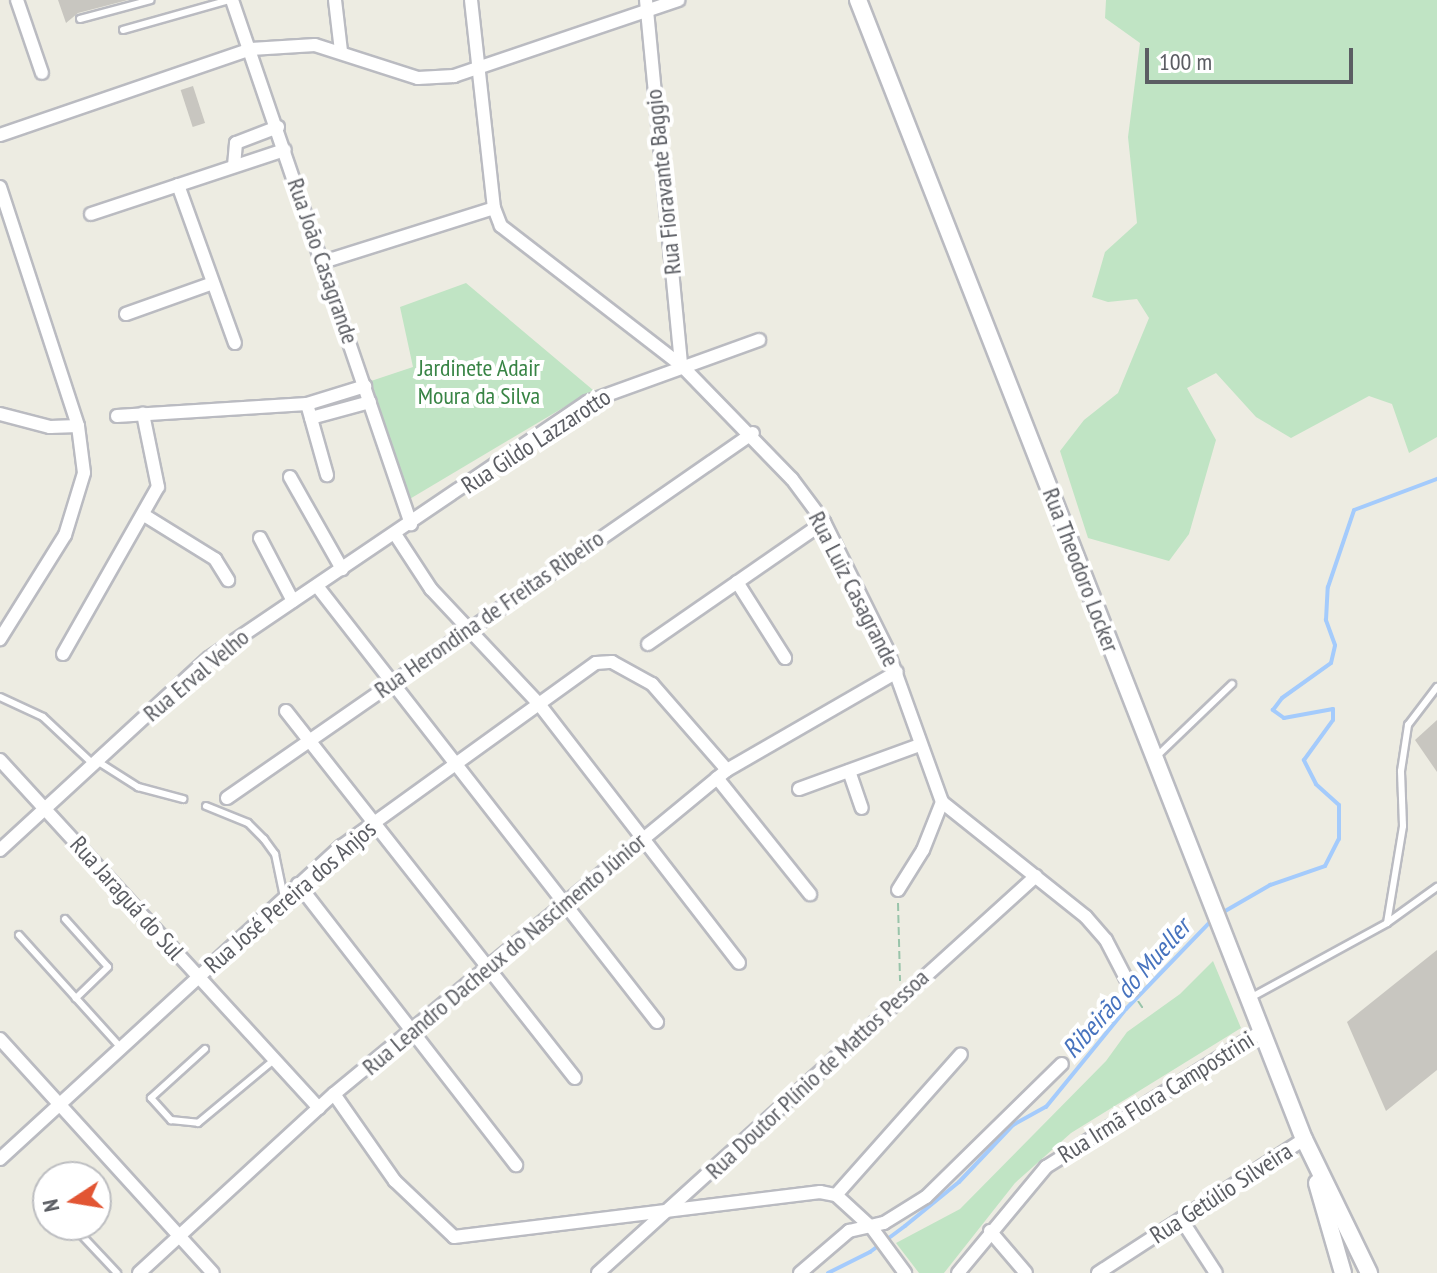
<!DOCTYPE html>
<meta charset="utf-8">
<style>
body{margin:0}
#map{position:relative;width:1437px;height:1273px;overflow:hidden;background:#edece2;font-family:"PT Sans Narrow",sans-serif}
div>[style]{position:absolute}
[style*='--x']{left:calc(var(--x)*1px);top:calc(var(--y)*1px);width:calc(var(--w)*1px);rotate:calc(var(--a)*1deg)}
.green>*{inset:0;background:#c0e4c4}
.stream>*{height:4px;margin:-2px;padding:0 2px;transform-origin:2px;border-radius:2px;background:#a4cbfc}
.building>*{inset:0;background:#c8c6c0;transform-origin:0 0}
.path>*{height:2px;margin-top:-1px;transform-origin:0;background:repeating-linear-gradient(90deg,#99c4aa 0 8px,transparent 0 12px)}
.roads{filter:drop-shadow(2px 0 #babbc1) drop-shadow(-2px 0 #babbc1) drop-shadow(0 2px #babbc1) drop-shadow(0 -2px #babbc1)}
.lane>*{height:6px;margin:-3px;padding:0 3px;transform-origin:3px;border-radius:3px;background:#fff}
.street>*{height:12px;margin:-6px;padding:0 6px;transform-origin:6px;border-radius:6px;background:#fff}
.secondary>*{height:16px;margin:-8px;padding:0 8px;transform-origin:8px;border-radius:8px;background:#fff}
span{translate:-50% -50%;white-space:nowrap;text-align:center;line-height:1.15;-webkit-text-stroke:8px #fff;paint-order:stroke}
.street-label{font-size:24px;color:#5b5d63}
.park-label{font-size:24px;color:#388445}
.water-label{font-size:26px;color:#4773be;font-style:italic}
.north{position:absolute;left:32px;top:1161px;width:80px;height:80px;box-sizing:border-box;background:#fff;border:2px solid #bdbec1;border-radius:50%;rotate:258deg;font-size:22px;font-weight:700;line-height:32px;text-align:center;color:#5b5d63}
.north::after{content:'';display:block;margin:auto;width:28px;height:36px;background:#e25533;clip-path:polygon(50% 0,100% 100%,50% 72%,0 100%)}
.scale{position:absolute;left:1145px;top:48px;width:208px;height:36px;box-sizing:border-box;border:4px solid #5b5d63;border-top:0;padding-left:10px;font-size:24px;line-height:28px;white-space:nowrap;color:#5b5d63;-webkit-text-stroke:6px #fff;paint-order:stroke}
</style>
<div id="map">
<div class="green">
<i style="clip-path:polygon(1106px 0,1437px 0,1437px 437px,1409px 453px,1392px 404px,1369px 396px,1291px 438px,1256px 417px,1216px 373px,1187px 388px,1216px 440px,1189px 534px,1169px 561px,1088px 538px,1060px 451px,1084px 420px,1118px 393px,1149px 318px,1137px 299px,1108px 302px,1092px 297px,1105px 252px,1137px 223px,1128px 137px,1140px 43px,1105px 18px)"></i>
<i style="clip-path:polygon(466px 283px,593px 390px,408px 500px,371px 381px,413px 367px,400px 307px)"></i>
<i style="clip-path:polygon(1213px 961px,1241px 1028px,1071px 1133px,1015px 1183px,944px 1273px,919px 1273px,896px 1243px,960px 1209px,1106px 1061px,1127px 1032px,1180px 994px)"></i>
</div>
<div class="stream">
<i style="--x:1220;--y:914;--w:58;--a:-30.1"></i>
<i style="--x:1270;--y:885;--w:58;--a:-19.1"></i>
<i style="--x:1325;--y:866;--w:30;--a:-63"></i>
<i style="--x:1339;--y:839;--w:34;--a:-90"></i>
<i style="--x:1339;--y:805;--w:31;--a:-138"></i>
<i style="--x:1316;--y:784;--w:27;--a:-117"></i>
<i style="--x:1304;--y:760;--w:49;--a:-54.1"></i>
<i style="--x:1333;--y:720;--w:11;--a:-90"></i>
<i style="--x:1333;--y:709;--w:50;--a:169.6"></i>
<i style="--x:1284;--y:718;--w:14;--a:-144"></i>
<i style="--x:1273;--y:710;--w:15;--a:-53"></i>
<i style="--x:1282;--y:698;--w:60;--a:-35.5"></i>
<i style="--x:1331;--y:663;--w:18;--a:-77"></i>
<i style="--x:1335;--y:645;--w:27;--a:-110"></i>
<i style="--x:1326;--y:620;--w:33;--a:-87"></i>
<i style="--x:1328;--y:587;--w:81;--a:-71.3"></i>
<i style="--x:1354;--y:510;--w:89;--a:-20.5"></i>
<i style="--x:828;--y:1273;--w:47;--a:-26.6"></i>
<i style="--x:870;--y:1252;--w:44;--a:-36.6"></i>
<i style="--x:905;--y:1226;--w:70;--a:-39.2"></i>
<i style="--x:959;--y:1182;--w:79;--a:-46.5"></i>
<i style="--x:1013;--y:1125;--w:38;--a:-29"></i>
<i style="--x:1046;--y:1107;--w:127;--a:-50.8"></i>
<i style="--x:1126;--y:1009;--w:125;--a:-46"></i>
</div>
<div class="building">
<i style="clip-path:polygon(58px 0,128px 0,78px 13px,66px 23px)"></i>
<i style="left:193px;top:86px;width:39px;height:13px;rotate:72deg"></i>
<i style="clip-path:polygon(1437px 720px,1437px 772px,1415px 740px)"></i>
<i style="clip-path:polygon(1437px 950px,1437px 1070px,1386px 1111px,1347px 1022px)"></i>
</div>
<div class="path">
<i style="--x:898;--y:903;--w:78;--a:88.5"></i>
<i style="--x:1138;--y:1001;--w:11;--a:56"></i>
<i style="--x:1075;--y:1061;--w:77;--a:-51.3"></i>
</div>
<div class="roads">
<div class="lane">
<i style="--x:80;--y:19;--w:73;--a:-15"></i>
<i style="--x:123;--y:30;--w:110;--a:-15.8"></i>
<i style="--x:0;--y:697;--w:47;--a:24.9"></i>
<i style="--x:43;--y:717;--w:69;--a:43.2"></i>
<i style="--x:1157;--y:756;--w:104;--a:-43.8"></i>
<i style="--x:97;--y:761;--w:49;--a:32.4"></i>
<i style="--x:138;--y:787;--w:47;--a:14.9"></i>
<i style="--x:206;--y:806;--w:45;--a:22"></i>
<i style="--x:248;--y:823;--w:23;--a:45"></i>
<i style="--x:264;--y:839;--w:19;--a:54"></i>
<i style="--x:275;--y:854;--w:44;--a:78.2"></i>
<i style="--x:65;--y:919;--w:64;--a:48.1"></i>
<i style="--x:108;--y:967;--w:45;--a:135.9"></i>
<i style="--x:1387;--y:923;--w:98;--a:-80.6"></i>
<i style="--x:1403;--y:826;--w:55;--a:-92.1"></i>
<i style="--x:1401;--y:771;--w:47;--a:-81.3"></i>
<i style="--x:1408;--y:725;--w:48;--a:-52.7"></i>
<i style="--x:19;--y:935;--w:152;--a:47.9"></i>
<i style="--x:1252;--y:997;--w:154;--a:-28.7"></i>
<i style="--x:1387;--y:923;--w:62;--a:-35.8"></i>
<i style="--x:205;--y:1049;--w:73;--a:137.8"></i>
<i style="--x:151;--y:1098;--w:30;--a:48"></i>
<i style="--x:171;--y:1120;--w:27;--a:6"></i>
<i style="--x:198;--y:1123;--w:99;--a:-39.7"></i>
<i style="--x:72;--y:1225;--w:66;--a:46.8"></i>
</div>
<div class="street">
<i style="--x:17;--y:0;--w:77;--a:71.1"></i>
<i style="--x:232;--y:0;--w:554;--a:71.14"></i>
<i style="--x:335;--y:0;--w:51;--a:83.3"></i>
<i style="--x:471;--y:0;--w:209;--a:83.7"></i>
<i style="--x:494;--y:208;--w:19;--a:69"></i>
<i style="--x:501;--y:226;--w:227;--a:37.7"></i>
<i style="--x:681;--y:365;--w:159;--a:45.8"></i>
<i style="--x:792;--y:479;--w:54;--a:53.3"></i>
<i style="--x:824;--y:522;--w:142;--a:63.6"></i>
<i style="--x:887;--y:649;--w:163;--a:70.2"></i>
<i style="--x:942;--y:802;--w:184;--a:38.6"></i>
<i style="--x:1086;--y:917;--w:30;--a:49"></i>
<i style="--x:1106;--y:940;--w:56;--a:62.5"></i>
<i style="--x:646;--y:0;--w:367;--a:84.5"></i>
<i style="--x:0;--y:135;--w:265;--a:-18.9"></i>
<i style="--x:251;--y:49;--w:64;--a:-3.6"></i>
<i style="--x:315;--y:45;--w:108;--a:17.8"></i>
<i style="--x:418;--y:78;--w:36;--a:-3"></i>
<i style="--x:454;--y:76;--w:237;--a:-18.7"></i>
<i style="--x:234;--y:166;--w:23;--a:-85"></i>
<i style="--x:236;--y:143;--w:45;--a:-20.9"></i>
<i style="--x:178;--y:185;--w:168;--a:70.2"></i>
<i style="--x:0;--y:187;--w:251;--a:71.9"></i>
<i style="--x:78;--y:426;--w:47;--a:82.7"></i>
<i style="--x:84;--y:473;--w:65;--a:107"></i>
<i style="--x:65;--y:535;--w:123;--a:122"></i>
<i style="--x:91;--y:214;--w:204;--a:-18.3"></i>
<i style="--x:323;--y:262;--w:179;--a:-17.5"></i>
<i style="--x:126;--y:314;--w:92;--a:-19.6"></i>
<i style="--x:307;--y:404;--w:74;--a:74.3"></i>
<i style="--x:0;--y:414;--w:52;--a:14.6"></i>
<i style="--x:50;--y:427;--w:28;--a:-2"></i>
<i style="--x:117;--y:416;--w:190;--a:-3.6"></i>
<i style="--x:307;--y:404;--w:61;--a:-17.2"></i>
<i style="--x:311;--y:418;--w:61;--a:-15.2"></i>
<i style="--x:290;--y:477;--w:106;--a:60.5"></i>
<i style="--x:144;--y:515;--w:84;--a:31.8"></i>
<i style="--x:215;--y:559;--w:25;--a:58"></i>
<i style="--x:395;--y:534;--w:66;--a:56.8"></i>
<i style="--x:431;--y:589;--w:158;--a:46.8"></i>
<i style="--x:539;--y:704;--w:327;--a:52.3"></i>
<i style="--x:260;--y:538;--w:71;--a:62.4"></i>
<i style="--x:737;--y:582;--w:90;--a:57.7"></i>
<i style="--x:317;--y:586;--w:553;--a:52.05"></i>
<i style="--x:648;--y:644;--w:214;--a:-34.7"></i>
<i style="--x:63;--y:654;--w:192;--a:-60.4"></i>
<i style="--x:158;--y:487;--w:75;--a:-101.6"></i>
<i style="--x:286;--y:711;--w:467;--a:51.8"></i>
<i style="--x:0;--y:760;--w:472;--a:47.5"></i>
<i style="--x:849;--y:771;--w:39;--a:71"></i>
<i style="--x:717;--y:778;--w:149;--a:51.3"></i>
<i style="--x:799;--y:789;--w:128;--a:-20.1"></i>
<i style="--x:227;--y:798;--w:640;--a:-34.76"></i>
<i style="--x:0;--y:850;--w:284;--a:-42.6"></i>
<i style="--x:209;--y:658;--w:457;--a:-34.1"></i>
<i style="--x:587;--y:402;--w:183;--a:-19.8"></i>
<i style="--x:298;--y:884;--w:356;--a:52.2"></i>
<i style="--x:898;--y:890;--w:47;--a:-58"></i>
<i style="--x:923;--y:850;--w:52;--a:-68.4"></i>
<i style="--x:0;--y:1039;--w:316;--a:47.7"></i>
<i style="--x:334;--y:1094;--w:106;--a:55"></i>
<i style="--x:395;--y:1181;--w:81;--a:43.5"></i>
<i style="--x:454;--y:1237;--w:369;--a:-7"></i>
<i style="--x:820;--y:1192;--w:16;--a:11"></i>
<i style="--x:836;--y:1195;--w:49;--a:42.5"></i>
<i style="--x:872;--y:1228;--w:56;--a:53.7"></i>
<i style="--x:0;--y:1159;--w:464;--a:-42.5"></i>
<i style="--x:342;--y:846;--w:313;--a:-35.8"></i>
<i style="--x:596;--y:663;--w:16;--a:-4"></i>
<i style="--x:612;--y:662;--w:46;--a:28.8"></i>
<i style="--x:652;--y:684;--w:114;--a:48.9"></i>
<i style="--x:836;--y:1195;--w:188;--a:-48.4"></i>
<i style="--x:1181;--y:1219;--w:64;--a:57.1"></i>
<i style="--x:990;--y:1231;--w:55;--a:49.4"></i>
<i style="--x:139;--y:1273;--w:265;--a:-42.6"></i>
<i style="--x:334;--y:1094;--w:509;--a:-39.5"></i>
<i style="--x:727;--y:770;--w:196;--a:-30"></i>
<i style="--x:598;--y:1273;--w:591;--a:-42.19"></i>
<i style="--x:800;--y:1273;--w:65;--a:-40.6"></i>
<i style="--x:849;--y:1231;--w:36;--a:-13"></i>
<i style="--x:884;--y:1223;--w:49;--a:-31.8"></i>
<i style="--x:926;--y:1197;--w:190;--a:-44.4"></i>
<i style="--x:958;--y:1273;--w:138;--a:-50.3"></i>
<i style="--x:1046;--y:1167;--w:255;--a:-32.2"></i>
<i style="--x:1098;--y:1273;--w:246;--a:-33"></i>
</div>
<div class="secondary">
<i style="--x:858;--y:0;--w:1223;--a:68.62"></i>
<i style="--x:1304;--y:1139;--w:149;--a:64.1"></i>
<i style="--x:1317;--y:1183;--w:94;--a:73.9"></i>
</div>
</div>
<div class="street-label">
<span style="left:663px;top:182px;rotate:-96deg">Rua Fioravante Baggio</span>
<span style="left:323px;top:261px;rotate:71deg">Rua João Casagrande</span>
<span style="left:536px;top:441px;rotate:-33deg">Rua Gildo Lazzarotto</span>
<span style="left:1081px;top:570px;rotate:69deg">Rua Theodoro Locker</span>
<span style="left:854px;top:589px;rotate:63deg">Rua Luiz Casagrande</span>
<span style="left:489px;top:614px;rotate:-35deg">Rua Herondina de Freitas Ribeiro</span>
<span style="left:196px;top:675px;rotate:-40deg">Rua Erval Velho</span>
<span style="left:290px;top:897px;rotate:-41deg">Rua José Pereira dos Anjos</span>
<span style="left:127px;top:898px;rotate:48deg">Rua Jaraguá do Sul</span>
<span style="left:504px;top:954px;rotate:-40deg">Rua Leandro Dacheux do Nascimento Júnior</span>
<span style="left:817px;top:1074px;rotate:-43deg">Rua Doutor Plínio de Mattos Pessoa</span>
<span style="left:1156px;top:1097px;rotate:-32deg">Rua Irmã Flora Campostrini</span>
<span style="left:1221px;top:1193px;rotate:-33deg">Rua Getúlio Silveira</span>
</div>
<div class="park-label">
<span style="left:479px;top:382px">Jardinete Adair<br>Moura da Silva</span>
</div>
<div class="water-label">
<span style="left:1126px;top:988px;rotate:-48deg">Ribeirão do Mueller</span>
</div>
<div class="north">N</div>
<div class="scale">100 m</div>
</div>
